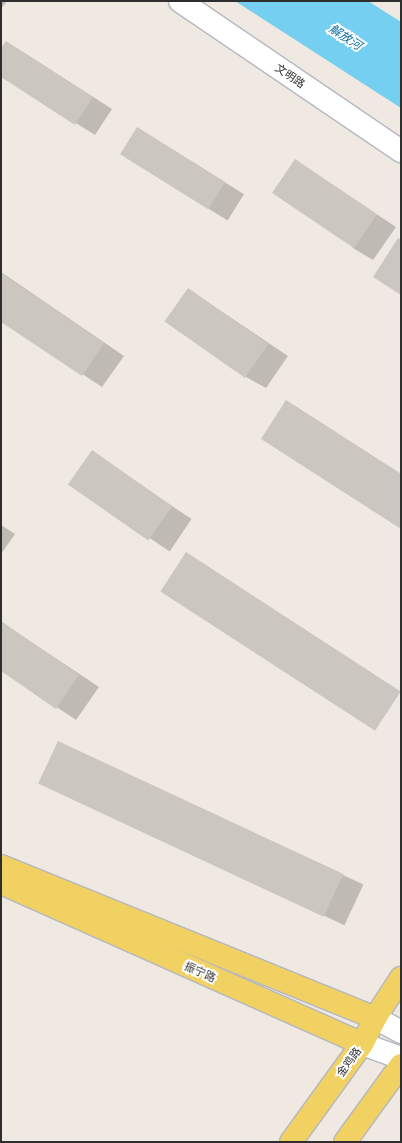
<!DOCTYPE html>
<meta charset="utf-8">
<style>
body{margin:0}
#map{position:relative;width:402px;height:1143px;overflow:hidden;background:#efe9e1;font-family:Arial,"Noto Sans SC",sans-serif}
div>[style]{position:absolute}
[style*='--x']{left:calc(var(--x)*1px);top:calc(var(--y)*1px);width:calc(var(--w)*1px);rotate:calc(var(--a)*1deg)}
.water>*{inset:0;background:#75cff0}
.shadow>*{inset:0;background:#0003;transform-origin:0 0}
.building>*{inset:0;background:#cbc7bf;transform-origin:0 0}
.roads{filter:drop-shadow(1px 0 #b4b7c1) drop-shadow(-1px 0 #b4b7c1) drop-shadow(0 1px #b4b7c1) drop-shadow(0 -1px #b4b7c1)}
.minor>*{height:22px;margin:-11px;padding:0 11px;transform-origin:11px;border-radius:11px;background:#fff}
.major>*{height:22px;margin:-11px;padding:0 11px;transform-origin:11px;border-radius:11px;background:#f2d163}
span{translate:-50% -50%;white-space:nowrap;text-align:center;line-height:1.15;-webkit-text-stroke:4px #fff;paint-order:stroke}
.street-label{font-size:11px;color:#2e2e2e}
.water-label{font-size:12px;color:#0d6fa3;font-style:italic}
.frame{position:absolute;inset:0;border:2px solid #2e2e2e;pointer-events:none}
</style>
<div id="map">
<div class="water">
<i style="clip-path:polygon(235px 1px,368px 1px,401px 22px,401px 108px)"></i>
</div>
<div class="shadow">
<i style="clip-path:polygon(1px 1px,7px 1px,1px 9px)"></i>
<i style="clip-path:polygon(1px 50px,26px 54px,112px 109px,95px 135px,1px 76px)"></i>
<i style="left:138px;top:128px;width:125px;height:31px;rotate:32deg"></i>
<i style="clip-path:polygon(295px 160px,396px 227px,373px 260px,353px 248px)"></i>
<i style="clip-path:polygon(1px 272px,124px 356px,102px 387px,1px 320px)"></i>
<i style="clip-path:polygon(188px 289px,288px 356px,266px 388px,246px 377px)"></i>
<i style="clip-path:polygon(287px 401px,401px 474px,401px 528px)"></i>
<i style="left:92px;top:452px;width:120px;height:39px;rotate:34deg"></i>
<i style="clip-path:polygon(1px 525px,15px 534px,1px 554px)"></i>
<i style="clip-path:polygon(1px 622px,99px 687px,76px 720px,1px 670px)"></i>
<i style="left:58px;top:742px;width:337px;height:45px;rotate:25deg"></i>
</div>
<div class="building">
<i style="clip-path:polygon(6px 41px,93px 97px,75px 125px,1px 77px,1px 48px)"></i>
<i style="left:137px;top:127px;width:104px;height:32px;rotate:32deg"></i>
<i style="left:295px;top:159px;width:99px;height:41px;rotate:34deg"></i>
<i style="clip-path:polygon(398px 238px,401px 240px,401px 295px,373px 277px)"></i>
<i style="clip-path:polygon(1px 273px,104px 343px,82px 376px,1px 322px)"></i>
<i style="left:188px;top:288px;width:98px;height:41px;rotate:35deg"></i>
<i style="clip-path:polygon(286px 400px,401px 474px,401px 529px,261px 439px)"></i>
<i style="left:92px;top:450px;width:98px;height:42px;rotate:35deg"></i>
<i style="left:186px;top:552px;width:256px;height:47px;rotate:33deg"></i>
<i style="clip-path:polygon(1px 621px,79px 675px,56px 709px,1px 671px)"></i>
<i style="left:58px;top:741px;width:315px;height:47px;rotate:25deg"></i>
</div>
<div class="roads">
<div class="minor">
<i style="--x:180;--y:1;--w:267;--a:34.2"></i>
<i style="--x:375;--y:1018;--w:30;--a:28"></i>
<i style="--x:362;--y:1044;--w:41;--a:19.7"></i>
</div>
<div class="major">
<i style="--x:1;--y:866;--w:404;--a:22.1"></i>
<i style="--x:1;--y:883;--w:395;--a:24"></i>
<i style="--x:291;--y:1142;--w:121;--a:-54.1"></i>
<i style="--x:362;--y:1044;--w:29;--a:-63"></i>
<i style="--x:375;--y:1018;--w:48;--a:-57"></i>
<i style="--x:345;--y:1142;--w:95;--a:-54"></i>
</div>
</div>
<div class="street-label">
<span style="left:290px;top:76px;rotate:34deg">文明路</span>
<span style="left:200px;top:972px;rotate:24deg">振宁路</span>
<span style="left:349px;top:1062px;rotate:-54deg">金鸡路</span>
</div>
<div class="water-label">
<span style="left:345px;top:38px;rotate:33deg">解放河</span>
</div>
<div class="frame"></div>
</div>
